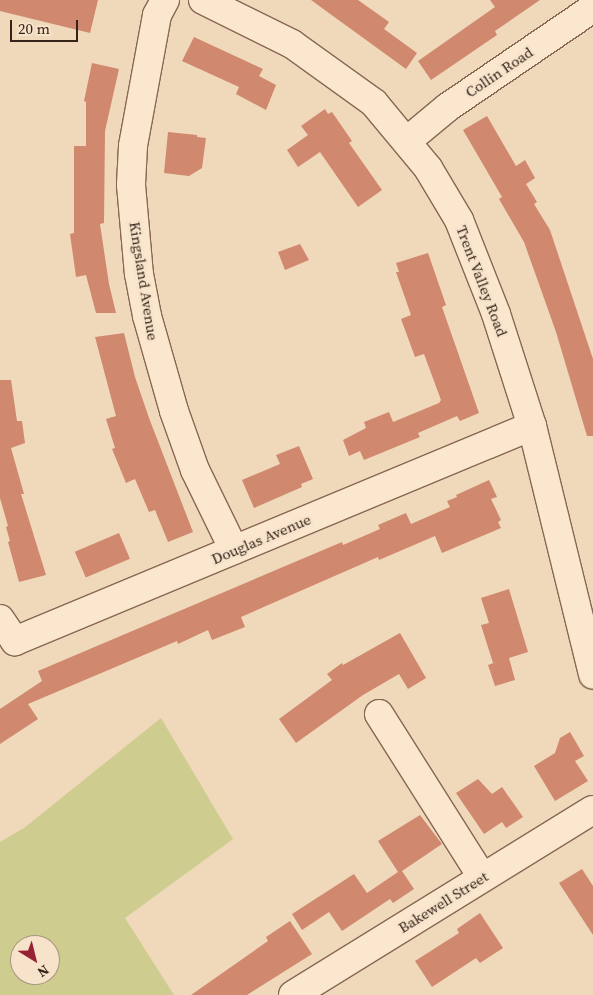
<!DOCTYPE html>
<style>
body{margin:0}
#map{position:relative;width:593px;height:995px;overflow:hidden;background:#f0d8ba;font-family:"Source Serif 4",serif}
div>[style]{position:absolute}
[style*='--x']{left:calc(var(--x)*1px);top:calc(var(--y)*1px);width:calc(var(--w)*1px);rotate:calc(var(--a)*1deg)}
.green>*{inset:0;background:#cecc8e}
.building>*{inset:0;background:#d0886e;transform-origin:0 0}
.roads{filter:drop-shadow(1px 0 #876754) drop-shadow(-1px 0 #876754) drop-shadow(0 1px #876754) drop-shadow(0 -1px #876754)}
.minor>*{height:28px;margin:-14px;padding:0 14px;transform-origin:14px;border-radius:14px;background:#fbe6ce}
span{translate:-50% -50%;white-space:nowrap;text-align:center;line-height:1.15;-webkit-text-stroke:4.5px #f7e3ca;paint-order:stroke}
.street-label{font-size:15px;color:#35231a}
.north{position:absolute;left:10px;top:935px;width:50px;height:50px;box-sizing:border-box;background:#f7e3ca;border:1px solid #a99684;border-radius:50%;rotate:144deg;font-size:14px;font-weight:700;line-height:20px;text-align:center;color:#35231a}
.north::after{content:'';display:block;margin:auto;width:18px;height:22px;background:#992134;clip-path:polygon(50% 0,100% 100%,50% 72%,0 100%)}
.scale{position:absolute;left:10px;top:20px;width:68px;height:22px;box-sizing:border-box;border:2px solid #35231a;border-top:0;padding-left:6px;font-size:15px;line-height:18px;white-space:nowrap;color:#35231a;-webkit-text-stroke:4px #f7e3ca;paint-order:stroke}
</style>
<div id="map">
<div class="green">
<i style="clip-path:polygon(evenodd,161px 718px,233px 839px,125px 918px,174px 995px,0 995px,0 842px,24px 828px,161px 718px,20px 945px,50px 945px,50px 975px,20px 975px,20px 945px)"></i>
</div>
<div class="building">
<i style="clip-path:polygon(0 0,98px 0,90px 33px,0 11px)"></i>
<i style="clip-path:polygon(311px 0,358px 0,389px 22px,384px 29px,417px 53px,406px 69px)"></i>
<i style="clip-path:polygon(490px 0,540px 0,495px 31px,497px 35px,431px 80px,418px 61px,495px 7px)"></i>
<i style="clip-path:polygon(194px 37px,263px 69px,259px 76px,276px 85px,266px 110px,236px 94px,239px 87px,182px 61px)"></i>
<i style="clip-path:polygon(92px 63px,119px 69px,105px 131px,104px 223px,100px 224px,109px 284px,116px 313px,96px 313px,86px 275px,76px 277px,70px 234px,74px 233px,74px 146px,86px 146px,86px 102px,84px 101px)"></i>
<i style="clip-path:polygon(325px 109px,328px 114px,332px 112px,352px 141px,349px 143px,382px 190px,358px 207px,320px 152px,298px 167px,287px 150px,308px 135px,301px 126px)"></i>
<i style="clip-path:polygon(487px 116px,516px 166px,525px 160px,535px 178px,526px 184px,537px 202px,534px 204px,550px 230px,593px 359px,593px 436px,587px 436px,556px 332px,524px 242px,499px 199px,502px 197px,463px 130px)"></i>
<i style="clip-path:polygon(168px 132px,197px 135px,197px 137px,206px 138px,202px 168px,189px 176px,164px 173px)"></i>
<i style="clip-path:polygon(300px 244px,309px 260px,285px 270px,278px 252px)"></i>
<i style="clip-path:polygon(428px 253px,446px 305px,442px 307px,479px 413px,460px 421px,457px 416px,418px 433px,420px 437px,364px 460px,360px 451px,349px 456px,343px 440px,366px 428px,364px 422px,389px 412px,393px 422px,439px 403px,441px 400px,424px 354px,415px 357px,401px 319px,411px 315px,396px 272px,399px 272px,396px 263px)"></i>
<i style="clip-path:polygon(124px 333px,135px 377px,149px 418px,193px 532px,168px 542px,155px 510px,149px 512px,135px 479px,126px 483px,112px 449px,115px 448px,106px 419px,116px 416px,95px 337px)"></i>
<i style="clip-path:polygon(0 380px,11px 380px,17px 421px,22px 421px,25px 443px,11px 448px,24px 494px,21px 494px,46px 575px,19px 582px,8px 542px,10px 541px,6px 527px,8px 526px,0 498px)"></i>
<i style="clip-path:polygon(299px 446px,313px 479px,301px 484px,302px 487px,254px 508px,242px 480px,280px 464px,276px 455px)"></i>
<i style="clip-path:polygon(489px 480px,497px 497px,491px 499px,501px 520px,498px 522px,501px 528px,442px 553px,435px 536px,379px 560px,378px 557px,241px 617px,245px 627px,212px 640px,208px 630px,178px 644px,177px 641px,28px 704px,38px 719px,0 744px,0 709px,42px 681px,38px 671px,342px 542px,343px 545px,380px 529px,378px 525px,406px 513px,411px 524px,450px 507px,447px 501px,457px 497px,456px 495px)"></i>
<i style="left:119px;top:533px;width:28px;height:48px;rotate:67deg"></i>
<i style="clip-path:polygon(509px 589px,528px 652px,509px 658px,515px 680px,495px 686px,488px 665px,499px 661px,493px 663px,481px 625px,489px 623px,481px 598px)"></i>
<i style="clip-path:polygon(400px 633px,426px 678px,408px 689px,399px 674px,363px 695px,296px 743px,279px 719px,332px 680px,327px 674px,342px 663px,343px 665px)"></i>
<i style="clip-path:polygon(570px 732px,584px 756px,575px 761px,588px 781px,555px 801px,534px 766px,555px 753px,560px 738px)"></i>
<i style="clip-path:polygon(478px 779px,492px 794px,502px 787px,523px 817px,506px 828px,502px 822px,484px 834px,456px 793px)"></i>
<i style="clip-path:polygon(420px 815px,442px 844px,402px 871px,414px 889px,393px 903px,390px 899px,342px 931px,329px 912px,302px 930px,292px 914px,354px 874px,367px 893px,398px 872px,378px 841px)"></i>
<i style="clip-path:polygon(582px 869px,593px 886px,593px 935px,559px 883px)"></i>
<i style="clip-path:polygon(480px 913px,503px 948px,480px 963px,476px 958px,432px 987px,415px 961px,459px 933px,457px 929px)"></i>
<i style="clip-path:polygon(290px 921px,312px 954px,247px 995px,191px 995px,268px 941px,266px 937px)"></i>
</div>
<div class="roads">
<div class="minor">
<i style="--x:165;--y:0;--w:17;--a:118"></i>
<i style="--x:157;--y:15;--w:133;--a:100.4"></i>
<i style="--x:133;--y:146;--w:39;--a:93"></i>
<i style="--x:131;--y:185;--w:89;--a:84.9"></i>
<i style="--x:139;--y:274;--w:43;--a:79.2"></i>
<i style="--x:147;--y:316;--w:99;--a:74.1"></i>
<i style="--x:174;--y:411;--w:63;--a:70.4"></i>
<i style="--x:195;--y:470;--w:89;--a:64"></i>
<i style="--x:203;--y:0;--w:99;--a:26.3"></i>
<i style="--x:292;--y:44;--w:101;--a:35.7"></i>
<i style="--x:374;--y:103;--w:85;--a:50.3"></i>
<i style="--x:428;--y:168;--w:61;--a:59.2"></i>
<i style="--x:459;--y:220;--w:101;--a:68.5"></i>
<i style="--x:496;--y:314;--w:118;--a:72.2"></i>
<i style="--x:532;--y:426;--w:256;--a:76.2"></i>
<i style="--x:407;--y:141;--w:53;--a:-39.7"></i>
<i style="--x:448;--y:107;--w:176;--a:-34.3"></i>
<i style="--x:0;--y:619;--w:27;--a:56"></i>
<i style="--x:15;--y:641;--w:560;--a:-22.58"></i>
<i style="--x:379;--y:714;--w:193;--a:57.7"></i>
<i style="--x:293;--y:995;--w:352;--a:-31.7"></i>
</div>
</div>
<div class="street-label">
<span style="left:499px;top:72px;rotate:-34deg">Collin Road</span>
<span style="left:144px;top:281px;rotate:81deg">Kingsland Avenue</span>
<span style="left:482px;top:281px;rotate:69deg">Trent Valley Road</span>
<span style="left:261px;top:539px;rotate:-23deg">Douglas Avenue</span>
<span style="left:443px;top:902px;rotate:-32deg">Bakewell Street</span>
</div>
<div class="north">N</div>
<div class="scale">20 m</div>
</div>
